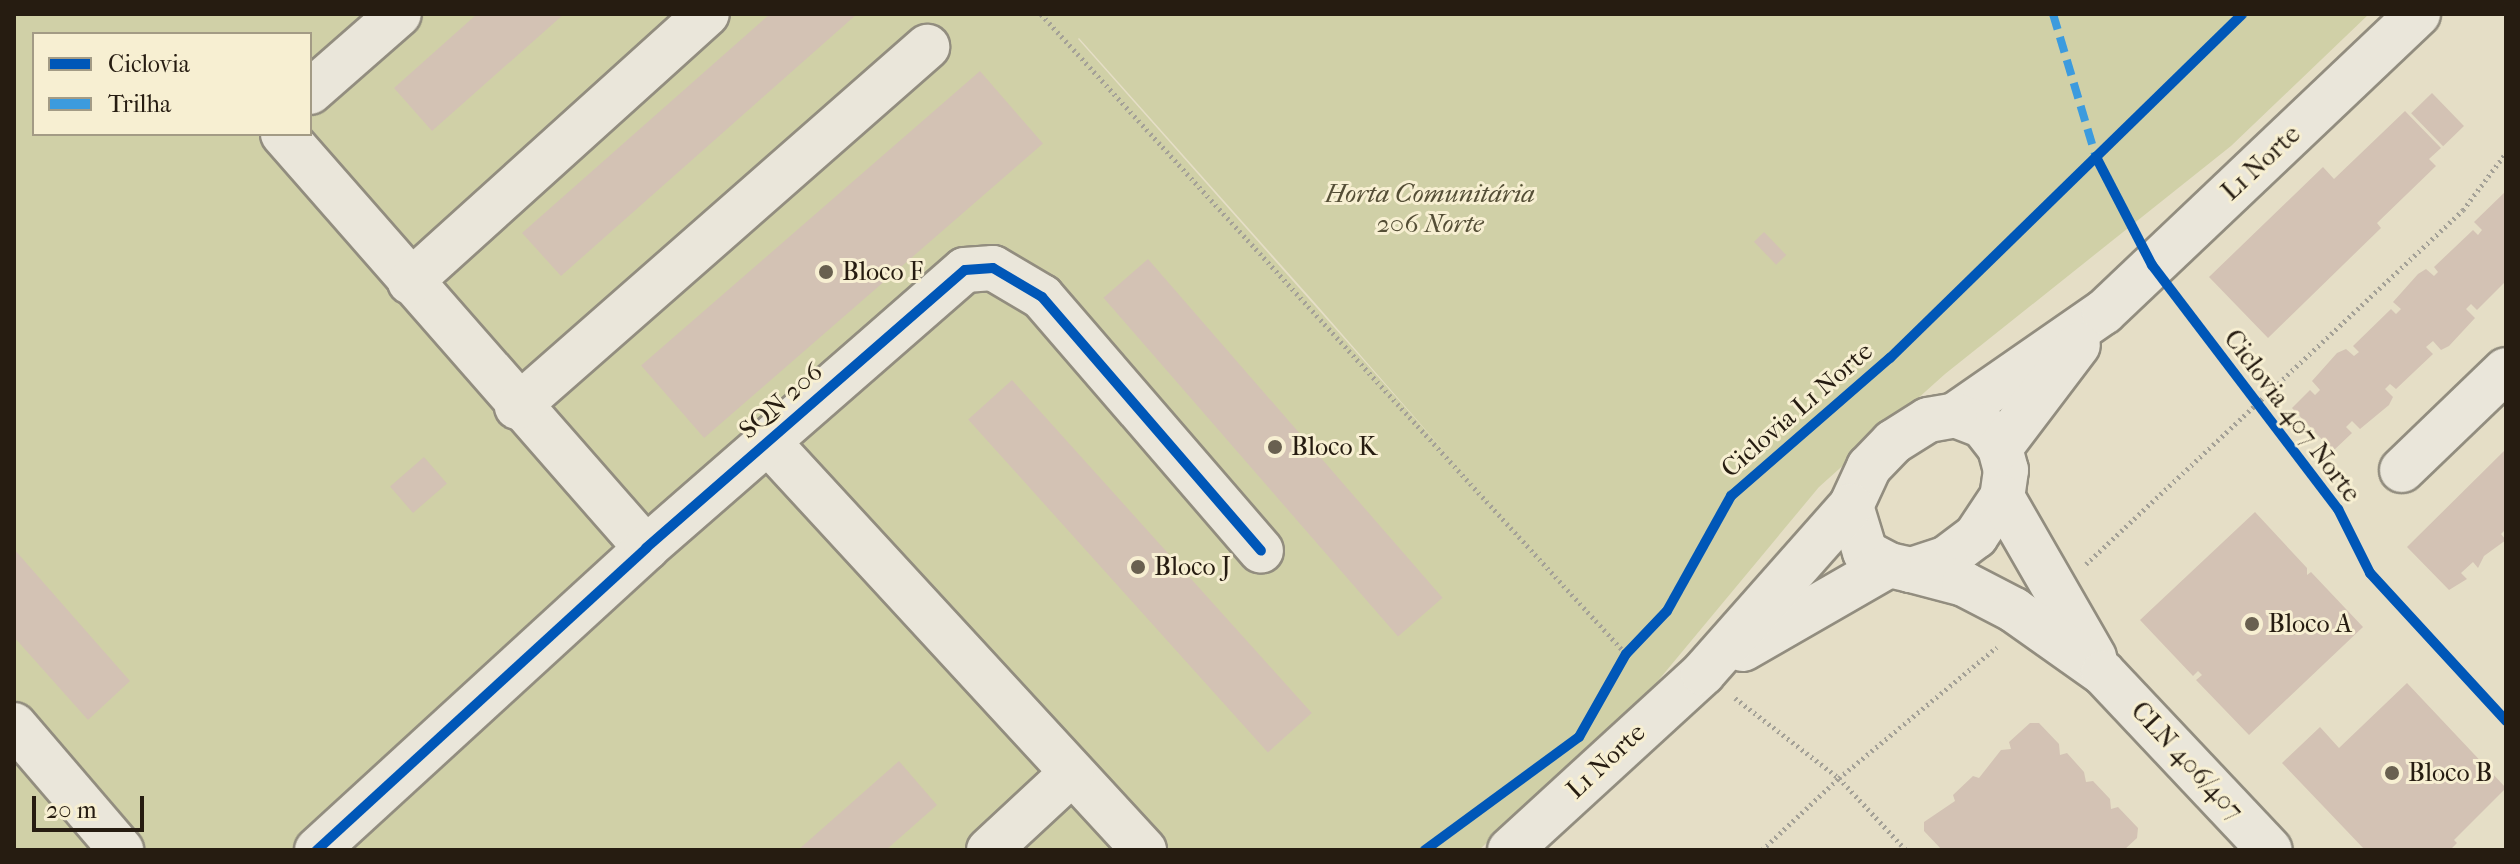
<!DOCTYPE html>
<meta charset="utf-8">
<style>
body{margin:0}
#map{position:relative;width:2520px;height:864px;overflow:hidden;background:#e5dec6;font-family:"IM FELL French Canon",serif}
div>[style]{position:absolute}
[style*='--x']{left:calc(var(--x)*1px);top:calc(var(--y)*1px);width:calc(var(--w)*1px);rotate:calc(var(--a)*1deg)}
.green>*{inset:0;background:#d0d0a7}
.building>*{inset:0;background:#d3c2b4;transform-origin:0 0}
.path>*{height:5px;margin-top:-2.5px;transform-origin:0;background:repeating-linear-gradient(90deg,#a4a197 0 2px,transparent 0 6px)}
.roads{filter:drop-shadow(2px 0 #928d7f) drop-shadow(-2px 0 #928d7f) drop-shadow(0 2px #928d7f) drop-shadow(0 -2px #928d7f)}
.minor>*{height:44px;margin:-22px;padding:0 22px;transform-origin:22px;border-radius:22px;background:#eae6da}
.quiet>*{height:8px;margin-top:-4px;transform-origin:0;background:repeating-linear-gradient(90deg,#3c9bde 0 16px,transparent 0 24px)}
.cycleway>*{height:10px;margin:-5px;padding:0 5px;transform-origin:5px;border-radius:5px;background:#0057b8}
.dots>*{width:22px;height:22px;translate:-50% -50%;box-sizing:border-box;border:4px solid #f7efd2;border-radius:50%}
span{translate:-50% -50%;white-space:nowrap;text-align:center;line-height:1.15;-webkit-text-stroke:6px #f7efd2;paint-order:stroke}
.street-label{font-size:26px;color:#261c11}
.park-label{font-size:26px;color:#544e36;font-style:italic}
.poi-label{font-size:26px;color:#261c11}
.left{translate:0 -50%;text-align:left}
.frame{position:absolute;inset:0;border:16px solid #261c11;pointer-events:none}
.legend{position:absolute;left:32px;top:32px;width:280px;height:104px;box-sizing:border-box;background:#f7efd2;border:2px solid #a39b85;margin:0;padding:10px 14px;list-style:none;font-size:24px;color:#261c11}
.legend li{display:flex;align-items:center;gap:16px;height:40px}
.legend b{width:40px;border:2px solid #a39b85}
.scale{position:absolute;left:32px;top:796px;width:112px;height:36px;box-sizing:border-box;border:4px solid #261c11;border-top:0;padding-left:10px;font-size:24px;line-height:28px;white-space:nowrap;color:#261c11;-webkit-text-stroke:6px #f7efd2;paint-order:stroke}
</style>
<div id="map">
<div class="green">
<i style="clip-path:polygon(evenodd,14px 14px,1057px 15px,2369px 14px,2231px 146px,1945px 374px,1819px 487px,1652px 688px,1479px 850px,14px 850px,14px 14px,34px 34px,310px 34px,310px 134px,34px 134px,34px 34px,14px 14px,1079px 38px,1315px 303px,1452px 460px,1078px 39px,1079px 38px)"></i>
</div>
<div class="building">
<i style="clip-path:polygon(477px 14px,564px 14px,432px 131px,394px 88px)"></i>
<i style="clip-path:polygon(770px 14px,857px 14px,561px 276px,522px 233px)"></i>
<i style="left:980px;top:71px;width:96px;height:449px;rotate:49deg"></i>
<i style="left:2432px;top:93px;width:46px;height:29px;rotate:46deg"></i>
<i style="clip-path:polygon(2405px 111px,2441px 148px,2429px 159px,2436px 166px,2377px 223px,2381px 228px,2268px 338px,2209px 277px,2323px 167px,2334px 179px)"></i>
<i style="clip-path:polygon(2506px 191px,2506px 281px,2477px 310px,2471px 304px,2466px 309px,2475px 318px,2449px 346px,2441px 350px,2433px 341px,2426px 347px,2433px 354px,2396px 389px,2390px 384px,2385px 389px,2393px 397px,2389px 405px,2360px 429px,2352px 421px,2346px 427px,2352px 433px,2333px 451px,2292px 408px,2310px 390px,2315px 395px,2320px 390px,2312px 381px,2337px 353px,2346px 349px,2354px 356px,2359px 352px,2353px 346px,2391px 309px,2396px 314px,2401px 309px,2393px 302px,2418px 274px,2426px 269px,2434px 276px,2438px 272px,2434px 267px,2473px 230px,2478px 235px,2482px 230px,2474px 222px)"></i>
<i style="left:1764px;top:232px;width:32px;height:14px;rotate:46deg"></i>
<i style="left:1148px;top:259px;width:449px;height:59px;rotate:49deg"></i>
<i style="left:1012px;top:380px;width:448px;height:59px;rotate:48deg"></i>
<i style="clip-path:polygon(2506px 449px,2506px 529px,2501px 534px,2506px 540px,2484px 556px,2478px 568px,2473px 562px,2461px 573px,2467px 579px,2449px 590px,2407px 547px)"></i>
<i style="left:424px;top:457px;width:35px;height:45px;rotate:49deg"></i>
<i style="clip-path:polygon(2255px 512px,2307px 568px,2307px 575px,2311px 572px,2363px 627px,2249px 735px,2196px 680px,2202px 675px,2198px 671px,2193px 676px,2140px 620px)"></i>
<i style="clip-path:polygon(14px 549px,130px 681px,88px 720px,14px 637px)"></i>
<i style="clip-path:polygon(2407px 683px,2506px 788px,2454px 840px,2457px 843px,2450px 850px,2365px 850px,2282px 763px,2320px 727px,2339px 748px)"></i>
<i style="clip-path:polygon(2030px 723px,2039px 723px,2059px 744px,2060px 755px,2067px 753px,2084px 772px,2086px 782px,2093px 781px,2110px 799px,2111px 809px,2118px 807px,2138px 828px,2137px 838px,2124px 850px,1942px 850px,1924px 831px,1924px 822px,1955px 801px,1953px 795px,1973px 776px,1979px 778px,2001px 750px,2011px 749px,2009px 742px)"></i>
<i style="clip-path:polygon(899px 761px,937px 805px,886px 850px,798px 850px)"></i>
</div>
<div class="path">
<i style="--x:1041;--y:14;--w:867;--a:47.57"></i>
<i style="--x:2086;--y:564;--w:517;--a:-43.2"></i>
<i style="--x:2463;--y:210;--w:71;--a:-53"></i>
<i style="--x:1735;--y:698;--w:131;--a:37.6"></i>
<i style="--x:1839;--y:778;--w:98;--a:47.1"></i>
<i style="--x:1762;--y:850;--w:105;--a:-43.1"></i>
<i style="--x:1839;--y:778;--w:205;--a:-39.7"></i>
</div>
<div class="roads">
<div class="minor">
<i style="--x:310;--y:92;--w:118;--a:-41.2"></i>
<i style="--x:283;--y:134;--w:551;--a:48.76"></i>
<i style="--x:410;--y:282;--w:400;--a:-42.1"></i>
<i style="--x:517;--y:407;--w:546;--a:-41.28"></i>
<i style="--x:1955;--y:415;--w:181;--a:-34.7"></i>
<i style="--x:2104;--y:312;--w:433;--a:-43.5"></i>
<i style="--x:1955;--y:415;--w:30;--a:21"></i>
<i style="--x:1983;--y:426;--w:28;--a:52"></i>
<i style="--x:2000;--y:448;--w:23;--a:75"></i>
<i style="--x:2006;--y:470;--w:27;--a:98"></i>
<i style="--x:2002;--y:497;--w:47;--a:123.7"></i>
<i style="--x:1976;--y:536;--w:39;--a:143"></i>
<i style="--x:1945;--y:559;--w:36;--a:162"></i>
<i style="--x:1911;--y:570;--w:23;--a:-167"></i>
<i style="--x:1889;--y:565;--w:27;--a:-152"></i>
<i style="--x:1865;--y:552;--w:48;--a:-106.9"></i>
<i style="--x:1851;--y:506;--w:43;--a:-65.2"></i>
<i style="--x:1869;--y:467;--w:35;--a:-46"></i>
<i style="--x:1893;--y:442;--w:41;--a:-32.2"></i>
<i style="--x:1928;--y:420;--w:27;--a:-10"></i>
<i style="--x:768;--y:442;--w:555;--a:47.34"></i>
<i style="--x:2000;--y:448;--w:129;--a:-52.9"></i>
<i style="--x:2402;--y:470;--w:144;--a:-43.9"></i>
<i style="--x:2002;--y:497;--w:185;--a:60.1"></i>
<i style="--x:1911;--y:570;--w:55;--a:14.8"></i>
<i style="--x:1964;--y:584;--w:56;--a:27.5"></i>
<i style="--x:2014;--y:610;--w:109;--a:35.3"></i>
<i style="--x:2103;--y:673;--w:243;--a:46.7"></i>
<i style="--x:1743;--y:649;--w:168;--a:-29.9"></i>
<i style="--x:14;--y:725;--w:165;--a:49.4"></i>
<i style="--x:317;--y:850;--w:447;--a:-42.5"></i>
<i style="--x:646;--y:548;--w:423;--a:-41.1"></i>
<i style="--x:965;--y:270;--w:28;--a:-4"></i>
<i style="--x:993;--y:268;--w:57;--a:30.6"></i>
<i style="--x:1042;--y:297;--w:335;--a:49.2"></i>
<i style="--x:989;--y:850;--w:113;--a:-42.9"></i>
<i style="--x:1510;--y:850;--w:262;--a:-42.5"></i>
<i style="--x:1703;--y:673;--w:223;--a:-48.5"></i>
</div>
</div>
<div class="quiet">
<i style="--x:2053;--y:14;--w:149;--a:73.3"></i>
</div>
<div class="cycleway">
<i style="--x:2096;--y:157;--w:122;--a:62.6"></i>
<i style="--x:2152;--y:265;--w:307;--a:52.7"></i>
<i style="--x:2338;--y:509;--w:72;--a:63.4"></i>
<i style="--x:2370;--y:573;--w:201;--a:47.4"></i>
<i style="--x:317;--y:850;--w:447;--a:-42.5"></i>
<i style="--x:646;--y:548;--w:423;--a:-41.1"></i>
<i style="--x:965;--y:270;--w:28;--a:-4"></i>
<i style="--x:993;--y:268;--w:57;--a:30.6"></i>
<i style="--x:1042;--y:297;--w:335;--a:49.2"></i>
<i style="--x:1425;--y:850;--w:191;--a:-36.3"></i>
<i style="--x:1579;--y:737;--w:95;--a:-60.5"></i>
<i style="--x:1626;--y:654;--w:59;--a:-46.4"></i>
<i style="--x:1667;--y:611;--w:132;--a:-60.9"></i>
<i style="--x:1731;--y:496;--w:211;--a:-41"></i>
<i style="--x:1890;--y:358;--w:492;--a:-44.3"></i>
</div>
<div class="dots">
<i style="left:826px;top:272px;background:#696050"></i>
<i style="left:1275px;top:447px;background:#696050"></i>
<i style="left:1138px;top:567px;background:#696050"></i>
<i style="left:2252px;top:624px;background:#696050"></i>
<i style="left:2392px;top:773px;background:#696050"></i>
</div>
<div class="street-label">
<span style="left:2261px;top:163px;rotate:-43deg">L1 Norte</span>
<span style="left:781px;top:401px;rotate:-41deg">SQN 206</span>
<span style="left:1797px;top:410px;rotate:-41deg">Ciclovia L1 Norte</span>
<span style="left:2292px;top:416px;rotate:53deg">Ciclovia 407 Norte</span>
<span style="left:1606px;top:761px;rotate:-43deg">L1 Norte</span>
<span style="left:2187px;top:761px;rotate:47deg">CLN 406/407</span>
</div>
<div class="park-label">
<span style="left:1430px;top:209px">Horta Comunitária<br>206 Norte</span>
</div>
<div class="poi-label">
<span class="left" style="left:842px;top:272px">Bloco F</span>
<span class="left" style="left:1291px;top:447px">Bloco K</span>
<span class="left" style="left:1154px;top:567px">Bloco J</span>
<span class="left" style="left:2268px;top:624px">Bloco A</span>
<span class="left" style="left:2408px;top:773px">Bloco B</span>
</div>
<div class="frame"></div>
<ul class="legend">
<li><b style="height:10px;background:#0057b8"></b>Ciclovia</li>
<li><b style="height:10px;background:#3c9bde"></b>Trilha</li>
</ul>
<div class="scale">20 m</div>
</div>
